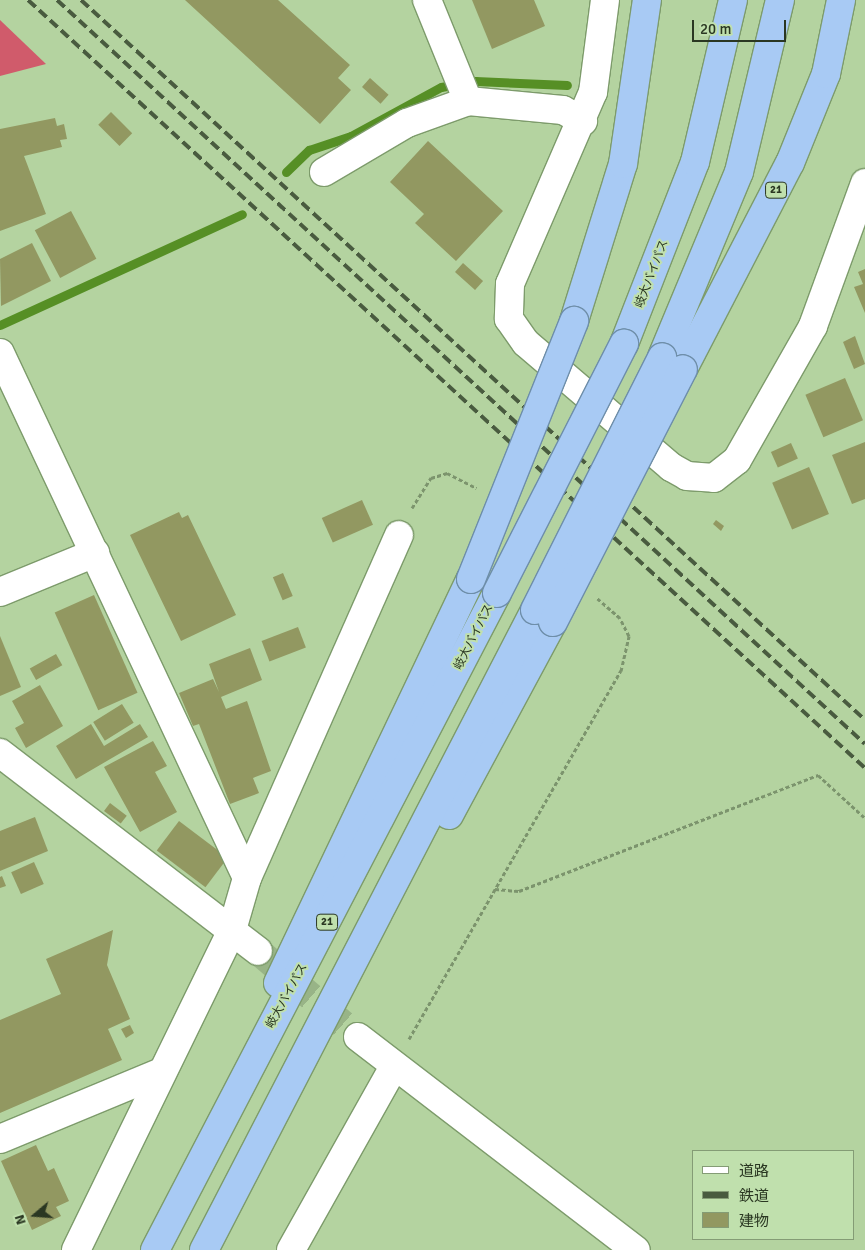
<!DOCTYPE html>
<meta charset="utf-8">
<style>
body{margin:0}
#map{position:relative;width:865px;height:1250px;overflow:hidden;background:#b4d3a0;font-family:Signika,"Noto Sans JP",sans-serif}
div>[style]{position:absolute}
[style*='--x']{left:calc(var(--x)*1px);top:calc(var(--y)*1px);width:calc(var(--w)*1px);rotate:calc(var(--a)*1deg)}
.forest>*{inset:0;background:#d05b6b}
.stream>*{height:9px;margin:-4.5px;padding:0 4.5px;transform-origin:4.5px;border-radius:4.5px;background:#568f25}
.building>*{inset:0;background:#929861;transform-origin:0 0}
.tertiary-tunnel>*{height:28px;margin-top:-14px;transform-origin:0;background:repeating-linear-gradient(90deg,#98b487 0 28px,transparent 0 42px)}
.path>*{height:3px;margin-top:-1.5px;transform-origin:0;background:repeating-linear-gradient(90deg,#7c946d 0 4px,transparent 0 6.5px)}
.roads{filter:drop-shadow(1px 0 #7d9b6b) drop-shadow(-1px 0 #7d9b6b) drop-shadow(0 1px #7d9b6b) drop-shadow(0 -1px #7d9b6b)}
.minor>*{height:28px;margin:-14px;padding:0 14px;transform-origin:14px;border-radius:14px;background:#fff}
.tertiary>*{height:28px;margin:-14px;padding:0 14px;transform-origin:14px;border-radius:14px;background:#fff}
.trunk>*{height:28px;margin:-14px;padding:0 14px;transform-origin:14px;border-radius:14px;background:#a8caf4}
.rail>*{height:4px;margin-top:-2px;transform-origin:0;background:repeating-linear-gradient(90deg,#495b3f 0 10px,transparent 0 15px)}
.bridges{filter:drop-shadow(1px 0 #6e8ea9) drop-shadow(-1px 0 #6e8ea9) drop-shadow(0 1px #6e8ea9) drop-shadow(0 -1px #6e8ea9)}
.trunk-bridge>*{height:28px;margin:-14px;padding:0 14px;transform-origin:14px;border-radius:14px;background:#a8caf4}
span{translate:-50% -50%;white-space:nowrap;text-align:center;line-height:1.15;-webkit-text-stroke:4px #c0e0ad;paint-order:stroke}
.shield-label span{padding:1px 4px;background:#c0e0ad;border:1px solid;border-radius:4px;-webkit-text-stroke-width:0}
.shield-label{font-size:11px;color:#2a3722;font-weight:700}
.street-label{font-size:12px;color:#2a3722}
.legend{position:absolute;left:692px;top:1150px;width:162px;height:90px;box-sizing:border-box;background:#c0e0ad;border:1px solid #849c75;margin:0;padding:6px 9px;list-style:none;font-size:15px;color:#2a3722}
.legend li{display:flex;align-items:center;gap:10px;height:25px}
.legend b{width:25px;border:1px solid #849c75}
.north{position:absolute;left:10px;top:1190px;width:50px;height:50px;-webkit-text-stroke:4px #c0e0ad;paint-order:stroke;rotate:252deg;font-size:14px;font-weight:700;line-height:20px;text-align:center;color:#2a3722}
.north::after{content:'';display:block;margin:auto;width:18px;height:22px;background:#2a3722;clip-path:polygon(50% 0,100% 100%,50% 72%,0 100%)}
.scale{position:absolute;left:692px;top:20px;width:94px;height:22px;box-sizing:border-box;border:2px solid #2a3722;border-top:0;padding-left:6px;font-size:15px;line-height:18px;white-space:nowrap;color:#2a3722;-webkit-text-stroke:4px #c0e0ad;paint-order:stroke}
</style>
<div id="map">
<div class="forest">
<i style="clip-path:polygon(0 20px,46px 64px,0 76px)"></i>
</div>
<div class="stream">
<i style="--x:286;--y:172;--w:32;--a:-44"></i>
<i style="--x:309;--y:150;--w:44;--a:-18.4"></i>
<i style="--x:351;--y:136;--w:102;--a:-28.6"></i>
<i style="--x:441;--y:87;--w:35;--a:-10"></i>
<i style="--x:475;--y:81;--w:92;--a:2.5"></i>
<i style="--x:0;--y:325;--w:266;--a:-24.6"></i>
</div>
<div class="building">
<i style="clip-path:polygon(185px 0,278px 0,350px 65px,338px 78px,351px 90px,320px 124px)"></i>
<i style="clip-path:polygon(472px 0,534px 0,545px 26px,492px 49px)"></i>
<i style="left:370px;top:78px;width:25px;height:12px;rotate:42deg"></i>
<i style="left:111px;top:112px;width:30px;height:18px;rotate:45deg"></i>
<i style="clip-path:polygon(55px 118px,57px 126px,64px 124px,67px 139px,60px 140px,62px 147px,24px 156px,46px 214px,0 231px,0 129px)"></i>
<i style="clip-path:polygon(428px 141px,503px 211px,456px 261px,415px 223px,424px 214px,390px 182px)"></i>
<i style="left:71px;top:211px;width:54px;height:41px;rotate:62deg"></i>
<i style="clip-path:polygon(32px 243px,51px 281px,1px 306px,0 259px)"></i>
<i style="left:463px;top:263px;width:27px;height:12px;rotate:42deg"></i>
<i style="clip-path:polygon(865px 269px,865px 313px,854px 287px,863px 284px,858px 272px)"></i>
<i style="clip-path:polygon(855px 336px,865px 364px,854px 369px,843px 342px)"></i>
<i style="left:845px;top:378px;width:46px;height:43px;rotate:67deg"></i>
<i style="clip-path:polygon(865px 442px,865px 499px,852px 504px,832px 455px)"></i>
<i style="left:791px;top:443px;width:17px;height:22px;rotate:66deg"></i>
<i style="left:809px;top:467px;width:51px;height:40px;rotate:67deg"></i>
<i style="left:362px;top:500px;width:27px;height:44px;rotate:66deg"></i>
<i style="clip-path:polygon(179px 512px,182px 518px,188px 515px,236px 615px,181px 641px,130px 535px)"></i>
<i style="clip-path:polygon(716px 520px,724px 526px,721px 531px,713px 524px)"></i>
<i style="left:283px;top:573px;width:25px;height:11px;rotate:67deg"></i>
<i style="left:94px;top:595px;width:107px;height:43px;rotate:66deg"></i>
<i style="left:298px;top:627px;width:22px;height:39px;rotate:69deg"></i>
<i style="clip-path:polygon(0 636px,21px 687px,0 696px)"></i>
<i style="clip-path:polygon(250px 648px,262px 680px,221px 697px,226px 709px,247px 701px,271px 771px,253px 778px,259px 793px,230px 804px,199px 724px,193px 726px,179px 693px,213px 679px,219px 692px,209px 664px)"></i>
<i style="left:56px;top:654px;width:13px;height:30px;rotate:61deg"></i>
<i style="clip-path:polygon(40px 685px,63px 726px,26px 748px,15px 728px,24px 723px,12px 701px)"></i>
<i style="left:122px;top:704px;width:22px;height:34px;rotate:58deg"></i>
<i style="clip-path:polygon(91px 724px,104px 746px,140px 724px,148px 737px,76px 779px,56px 746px)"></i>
<i style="clip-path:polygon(153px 741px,167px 766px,155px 772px,177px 812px,140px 832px,104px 767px)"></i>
<i style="left:110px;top:803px;width:21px;height:10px;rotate:37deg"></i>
<i style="clip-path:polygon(35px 817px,48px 851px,0 871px,0 831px)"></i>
<i style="left:179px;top:821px;width:61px;height:37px;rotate:37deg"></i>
<i style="left:34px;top:862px;width:24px;height:25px;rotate:66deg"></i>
<i style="clip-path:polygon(2px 876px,6px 886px,0 888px,0 877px)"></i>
<i style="clip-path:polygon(113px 930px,107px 965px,130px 1019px,108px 1029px,122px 1060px,0 1113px,0 1020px,61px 994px,46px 959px)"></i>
<i style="clip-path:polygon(130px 1025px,134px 1033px,126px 1038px,121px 1029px)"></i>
<i style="clip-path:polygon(36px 1145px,48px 1171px,54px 1168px,69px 1201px,56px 1207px,61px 1216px,32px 1230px,1px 1161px)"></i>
</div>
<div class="tertiary-tunnel">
<i style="--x:258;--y:951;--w:132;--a:40.7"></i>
</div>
<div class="path">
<i style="--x:412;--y:508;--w:36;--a:-58"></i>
<i style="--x:431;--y:478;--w:17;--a:-17"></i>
<i style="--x:447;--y:473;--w:33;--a:27"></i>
<i style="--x:495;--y:889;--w:24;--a:5"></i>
<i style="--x:519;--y:891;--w:321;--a:-21.2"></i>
<i style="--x:818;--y:775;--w:64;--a:42.5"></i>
<i style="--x:409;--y:1039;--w:425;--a:-60.1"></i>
<i style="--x:621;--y:671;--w:36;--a:-77"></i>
<i style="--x:629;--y:636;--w:20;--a:-117"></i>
<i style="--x:620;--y:618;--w:30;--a:-139"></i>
</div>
<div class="roads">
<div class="minor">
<i style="--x:427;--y:0;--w:109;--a:67.9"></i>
<i style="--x:605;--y:0;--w:93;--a:97.4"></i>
<i style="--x:593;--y:92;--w:209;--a:113.4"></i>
<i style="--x:510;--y:284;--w:35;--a:92"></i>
<i style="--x:509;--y:319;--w:29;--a:55"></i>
<i style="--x:526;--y:343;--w:191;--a:40.5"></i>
<i style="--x:671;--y:467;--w:18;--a:29"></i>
<i style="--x:687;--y:476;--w:27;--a:4"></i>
<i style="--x:714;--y:478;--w:29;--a:-38"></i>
<i style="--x:737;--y:460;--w:154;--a:-60.4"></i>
<i style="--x:813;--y:326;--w:152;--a:-70"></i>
<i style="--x:324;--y:172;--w:96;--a:-30.6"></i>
<i style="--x:407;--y:123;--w:65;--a:-19.8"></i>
<i style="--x:468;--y:101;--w:95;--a:5.4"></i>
<i style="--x:563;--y:110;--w:23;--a:29"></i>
<i style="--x:0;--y:353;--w:580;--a:64.8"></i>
<i style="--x:0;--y:592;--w:103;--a:-22.3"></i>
<i style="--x:0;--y:1139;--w:175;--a:-22.5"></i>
<i style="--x:76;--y:1250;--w:356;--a:-64"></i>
<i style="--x:232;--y:930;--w:54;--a:-73.9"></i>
<i style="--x:247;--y:878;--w:375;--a:-66.1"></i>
<i style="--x:291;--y:1250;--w:209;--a:-60.7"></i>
</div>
<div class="tertiary">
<i style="--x:0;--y:753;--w:325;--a:37.5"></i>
<i style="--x:358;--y:1037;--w:350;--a:37.5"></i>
</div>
<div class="trunk">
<i style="--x:574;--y:321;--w:164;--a:-72.7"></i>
<i style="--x:623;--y:164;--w:166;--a:-81.7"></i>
<i style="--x:624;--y:344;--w:195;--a:-68.7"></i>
<i style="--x:695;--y:162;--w:166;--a:-76.8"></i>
<i style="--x:662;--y:357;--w:200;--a:-67.4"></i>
<i style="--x:739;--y:172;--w:177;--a:-76.6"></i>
<i style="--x:683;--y:369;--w:232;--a:-62.6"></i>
<i style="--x:790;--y:163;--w:96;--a:-68"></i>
<i style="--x:826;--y:74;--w:76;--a:-78.5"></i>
<i style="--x:449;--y:815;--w:219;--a:-61.7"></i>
<i style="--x:278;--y:983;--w:448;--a:-64.5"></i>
<i style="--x:155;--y:1250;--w:741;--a:-62.5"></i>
<i style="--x:204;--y:1250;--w:721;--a:-62.65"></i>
</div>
</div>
<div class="rail">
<i style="--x:28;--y:0;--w:1136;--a:42.54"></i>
<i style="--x:57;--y:0;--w:1098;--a:42.64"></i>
<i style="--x:81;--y:0;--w:1064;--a:42.56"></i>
</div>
<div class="bridges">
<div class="trunk-bridge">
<i style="--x:471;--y:579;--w:278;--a:-68.2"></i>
<i style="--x:497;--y:593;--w:280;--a:-63"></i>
<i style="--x:535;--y:610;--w:283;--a:-63.3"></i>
<i style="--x:553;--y:622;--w:284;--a:-62.8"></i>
</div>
</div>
<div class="shield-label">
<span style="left:776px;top:190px">21</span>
<span style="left:327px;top:922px">21</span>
</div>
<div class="street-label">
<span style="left:652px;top:274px;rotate:-69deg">岐大バイパス</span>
<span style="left:474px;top:637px;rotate:-63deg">岐大バイパス</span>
<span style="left:287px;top:996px;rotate:-61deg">岐大バイパス</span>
</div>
<ul class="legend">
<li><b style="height:6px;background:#fff"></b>道路</li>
<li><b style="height:6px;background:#495b3f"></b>鉄道</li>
<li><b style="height:14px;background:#929861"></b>建物</li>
</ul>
<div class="north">N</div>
<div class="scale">20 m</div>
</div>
